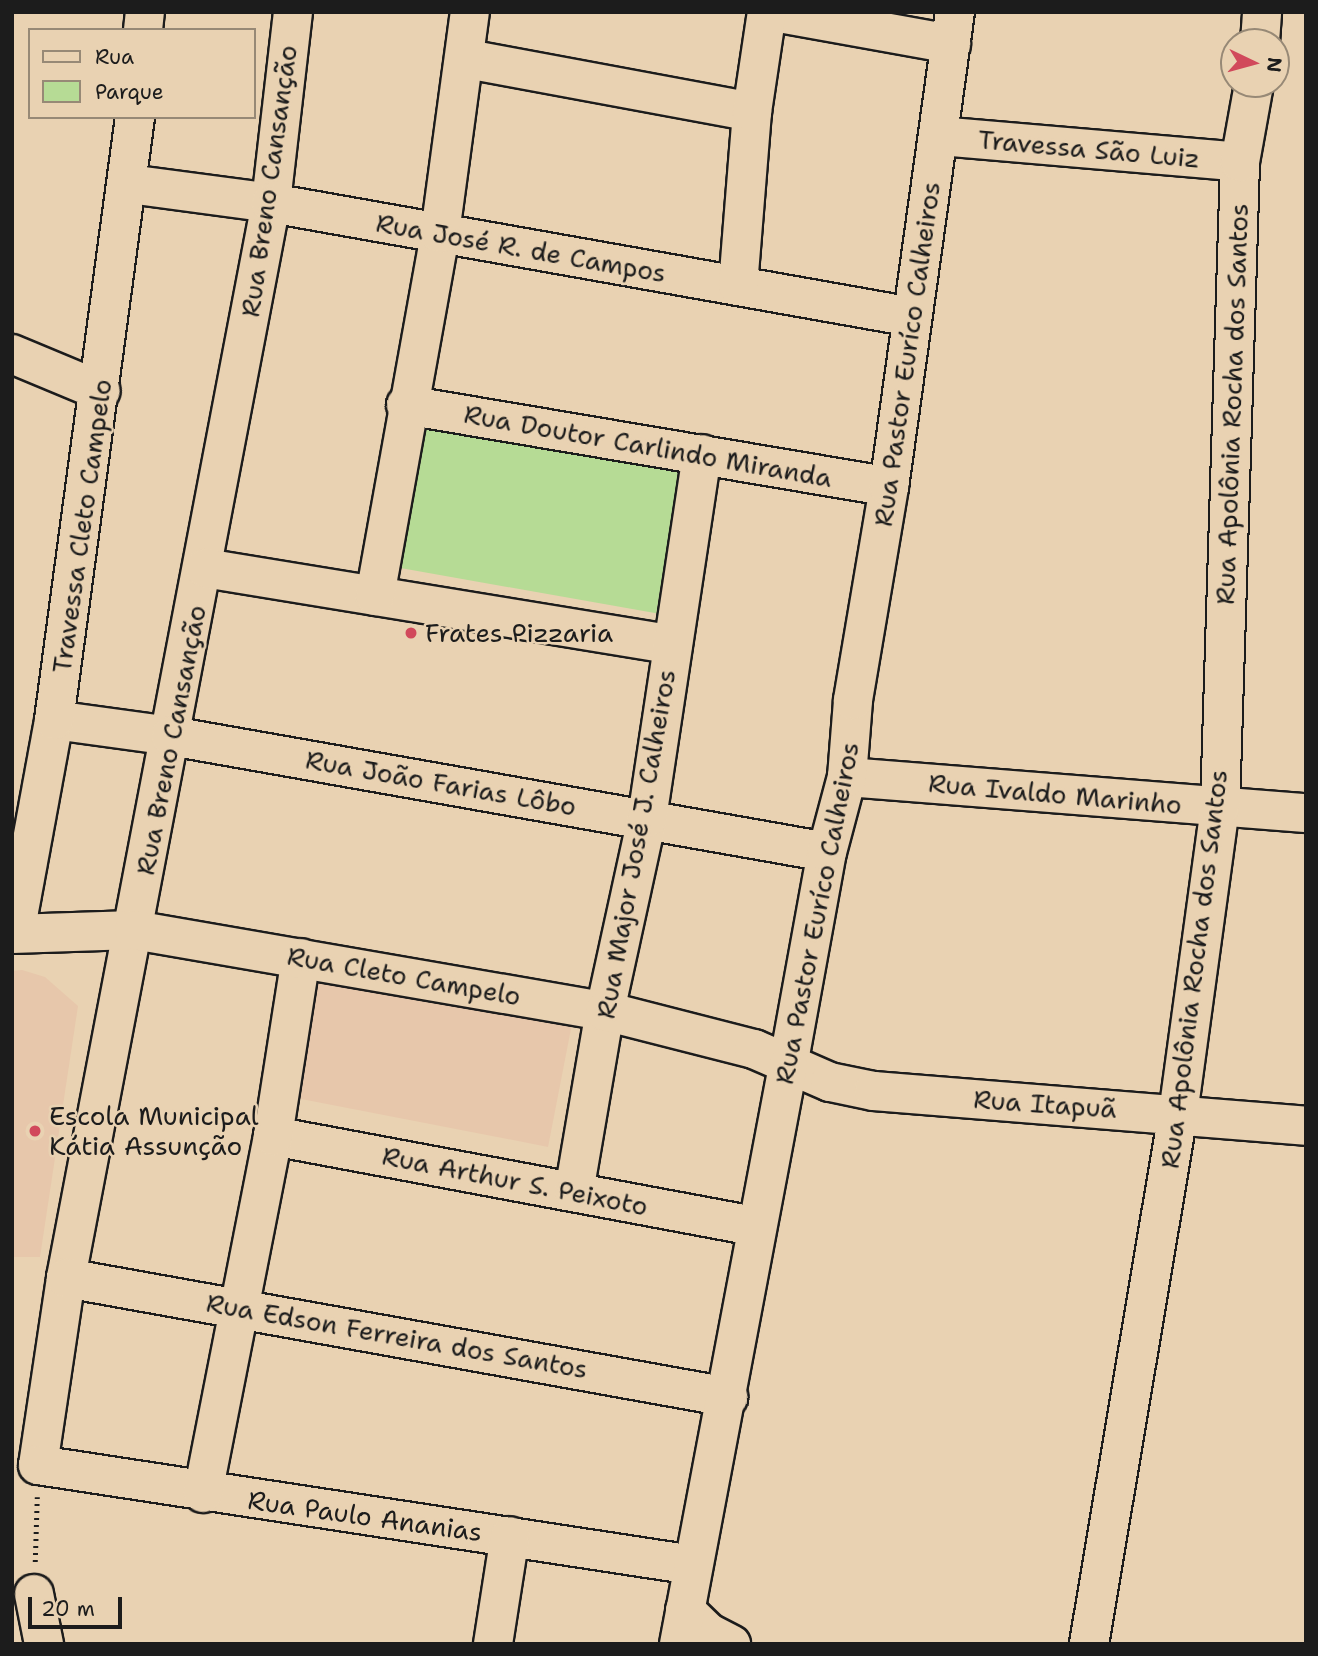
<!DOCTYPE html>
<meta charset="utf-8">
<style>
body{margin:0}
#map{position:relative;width:1318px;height:1656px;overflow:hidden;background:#e9d2b2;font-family:"Shantell Sans",sans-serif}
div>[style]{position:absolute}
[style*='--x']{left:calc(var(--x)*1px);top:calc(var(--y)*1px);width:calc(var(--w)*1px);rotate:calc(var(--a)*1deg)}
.built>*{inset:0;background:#e7c7ab;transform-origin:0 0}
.green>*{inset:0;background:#b6db95;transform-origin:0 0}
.path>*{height:4.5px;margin-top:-2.25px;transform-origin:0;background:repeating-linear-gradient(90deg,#1c1c1c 0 2px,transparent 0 7px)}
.roads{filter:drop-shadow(2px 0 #1c1c1c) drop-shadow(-2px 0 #1c1c1c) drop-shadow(0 2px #1c1c1c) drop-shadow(0 -2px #1c1c1c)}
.minor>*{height:38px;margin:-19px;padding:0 19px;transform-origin:19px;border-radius:19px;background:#e9d2b2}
.major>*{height:38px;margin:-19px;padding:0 19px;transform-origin:19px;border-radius:19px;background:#e9d2b2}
.dots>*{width:19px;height:19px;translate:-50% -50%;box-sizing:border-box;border:4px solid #e9d2b2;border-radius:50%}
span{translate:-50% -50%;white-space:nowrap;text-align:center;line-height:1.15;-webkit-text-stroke:5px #e9d2b2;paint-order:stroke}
.street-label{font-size:26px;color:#1c1c1c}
.poi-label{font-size:26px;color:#1c1c1c}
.left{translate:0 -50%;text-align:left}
.frame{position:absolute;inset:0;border:14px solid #1c1c1c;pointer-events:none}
.legend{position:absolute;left:28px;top:28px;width:228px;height:91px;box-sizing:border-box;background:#e9d2b2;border:2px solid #978976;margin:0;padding:9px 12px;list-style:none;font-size:21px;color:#1c1c1c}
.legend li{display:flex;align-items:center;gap:14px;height:35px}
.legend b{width:35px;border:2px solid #978976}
.north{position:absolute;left:1220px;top:28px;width:70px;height:70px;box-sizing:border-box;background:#e9d2b2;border:2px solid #978976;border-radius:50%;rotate:95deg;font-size:19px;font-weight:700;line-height:28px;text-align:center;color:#1c1c1c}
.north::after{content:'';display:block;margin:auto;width:24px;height:32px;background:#d1495b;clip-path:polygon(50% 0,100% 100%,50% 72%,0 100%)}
.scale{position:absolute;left:28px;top:1597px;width:94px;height:32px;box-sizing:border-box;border:4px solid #1c1c1c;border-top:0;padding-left:9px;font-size:21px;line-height:24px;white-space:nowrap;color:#1c1c1c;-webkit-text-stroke:5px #e9d2b2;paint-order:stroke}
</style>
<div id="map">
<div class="built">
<i style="clip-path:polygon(22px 970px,45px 977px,78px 1006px,40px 1257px,12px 1257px,12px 971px)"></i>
<i style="left:319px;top:973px;width:258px;height:127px;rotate:11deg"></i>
</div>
<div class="green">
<i style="left:414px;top:409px;width:274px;height:159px;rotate:10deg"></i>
</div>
<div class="path">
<i style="--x:35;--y:1562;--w:65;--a:-88.2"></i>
</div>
<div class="roads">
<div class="minor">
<i style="--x:293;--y:12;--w:192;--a:96.6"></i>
<i style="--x:271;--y:203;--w:1094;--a:100.8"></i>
<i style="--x:66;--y:1278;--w:189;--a:98.5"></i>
<i style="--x:38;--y:1465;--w:663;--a:8.68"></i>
<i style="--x:773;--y:12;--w:181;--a:10.2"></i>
<i style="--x:143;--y:30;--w:18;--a:-84"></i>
<i style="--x:1260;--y:42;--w:30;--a:-86"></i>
<i style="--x:467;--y:59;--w:290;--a:10.5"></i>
<i style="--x:939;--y:136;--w:302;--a:4.9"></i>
<i style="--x:129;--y:184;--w:143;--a:7.6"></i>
<i style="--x:271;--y:203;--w:651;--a:10.08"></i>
<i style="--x:738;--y:286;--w:175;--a:-85.4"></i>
<i style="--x:752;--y:112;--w:101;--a:-81.5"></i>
<i style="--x:12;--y:354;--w:96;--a:22.6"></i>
<i style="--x:406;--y:405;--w:490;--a:9.6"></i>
<i style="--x:205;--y:568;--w:474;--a:9.3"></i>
<i style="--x:375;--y:596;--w:369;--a:-79.8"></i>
<i style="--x:440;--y:233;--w:223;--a:-82.3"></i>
<i style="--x:54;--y:720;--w:118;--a:7.8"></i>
<i style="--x:171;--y:736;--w:666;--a:10.03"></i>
<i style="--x:847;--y:777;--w:460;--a:4.5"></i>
<i style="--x:15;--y:933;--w:217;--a:-79.6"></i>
<i style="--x:54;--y:720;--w:608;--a:-82.35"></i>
<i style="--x:788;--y:1066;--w:218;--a:-79.7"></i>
<i style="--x:827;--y:852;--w:78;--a:-75.1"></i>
<i style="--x:847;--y:777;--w:77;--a:-85.5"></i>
<i style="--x:853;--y:700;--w:216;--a:-80.4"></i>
<i style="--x:889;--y:487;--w:480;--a:-82.1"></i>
<i style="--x:273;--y:1136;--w:492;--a:10.6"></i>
<i style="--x:574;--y:1192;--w:184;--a:-80.3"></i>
<i style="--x:605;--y:1011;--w:198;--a:-77.7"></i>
<i style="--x:647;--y:818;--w:368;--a:-81.4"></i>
<i style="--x:66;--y:1278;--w:673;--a:10.19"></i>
<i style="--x:203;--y:1493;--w:364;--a:-78.9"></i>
<i style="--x:273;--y:1136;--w:180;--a:-81.1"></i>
<i style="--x:34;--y:1594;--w:51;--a:78.7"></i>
<i style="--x:493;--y:1644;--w:109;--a:-81.1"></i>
<i style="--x:1089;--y:1644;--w:537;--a:-80.47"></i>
<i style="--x:1178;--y:1114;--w:310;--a:-82.2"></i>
<i style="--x:1220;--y:807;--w:645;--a:-88.22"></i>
<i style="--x:1240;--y:162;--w:79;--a:-79.8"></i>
</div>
<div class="major">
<i style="--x:12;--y:934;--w:122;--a:-1.9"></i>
<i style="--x:134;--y:930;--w:478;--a:9.8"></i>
<i style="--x:605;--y:1011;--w:154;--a:14.3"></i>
<i style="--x:754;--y:1049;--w:83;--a:23.5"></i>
<i style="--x:830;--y:1082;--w:45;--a:11.6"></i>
<i style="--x:874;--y:1091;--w:433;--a:4.6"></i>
<i style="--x:685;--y:1610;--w:33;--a:44"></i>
<i style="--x:709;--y:1633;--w:25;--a:27"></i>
<i style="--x:679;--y:1644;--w:588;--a:-79.32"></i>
</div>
</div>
<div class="dots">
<i style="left:411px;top:633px;background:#d1495b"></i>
<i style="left:35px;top:1131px;background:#d1495b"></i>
</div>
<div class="street-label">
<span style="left:1089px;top:149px;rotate:5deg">Travessa São Luiz</span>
<span style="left:269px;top:181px;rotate:-82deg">Rua Breno Cansanção</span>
<span style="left:521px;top:248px;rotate:10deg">Rua José R. de Campos</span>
<span style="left:907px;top:354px;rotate:-82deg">Rua Pastor Euríco Calheiros</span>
<span style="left:1232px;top:404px;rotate:-88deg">Rua Apolônia Rocha dos Santos</span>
<span style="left:648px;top:446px;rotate:10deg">Rua Doutor Carlindo Miranda</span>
<span style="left:82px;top:526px;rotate:-82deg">Travessa Cleto Campelo</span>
<span style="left:171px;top:740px;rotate:-79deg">Rua Breno Cansanção</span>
<span style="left:441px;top:783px;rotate:10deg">Rua João Farias Lôbo</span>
<span style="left:1055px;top:794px;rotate:5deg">Rua Ivaldo Marinho</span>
<span style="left:636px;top:844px;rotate:-80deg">Rua Major José J. Calheiros</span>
<span style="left:817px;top:913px;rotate:-79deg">Rua Pastor Euríco Calheiros</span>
<span style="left:1194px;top:969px;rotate:-83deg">Rua Apolônia Rocha dos Santos</span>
<span style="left:404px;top:976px;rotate:10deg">Rua Cleto Campelo</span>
<span style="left:1045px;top:1104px;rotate:4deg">Rua Itapuã</span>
<span style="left:515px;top:1181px;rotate:11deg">Rua Arthur S. Peixoto</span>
<span style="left:397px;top:1336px;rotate:10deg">Rua Edson Ferreira dos Santos</span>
<span style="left:365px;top:1516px;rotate:8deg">Rua Paulo Ananias</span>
</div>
<div class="poi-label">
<span class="left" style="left:425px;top:633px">Frates Pizzaria</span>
<span class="left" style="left:49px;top:1131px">Escola Municipal<br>Kátia Assunção</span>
</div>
<div class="frame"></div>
<ul class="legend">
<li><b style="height:9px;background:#e9d2b2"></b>Rua</li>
<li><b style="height:19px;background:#b6db95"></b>Parque</li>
</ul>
<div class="north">N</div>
<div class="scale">20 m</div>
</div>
